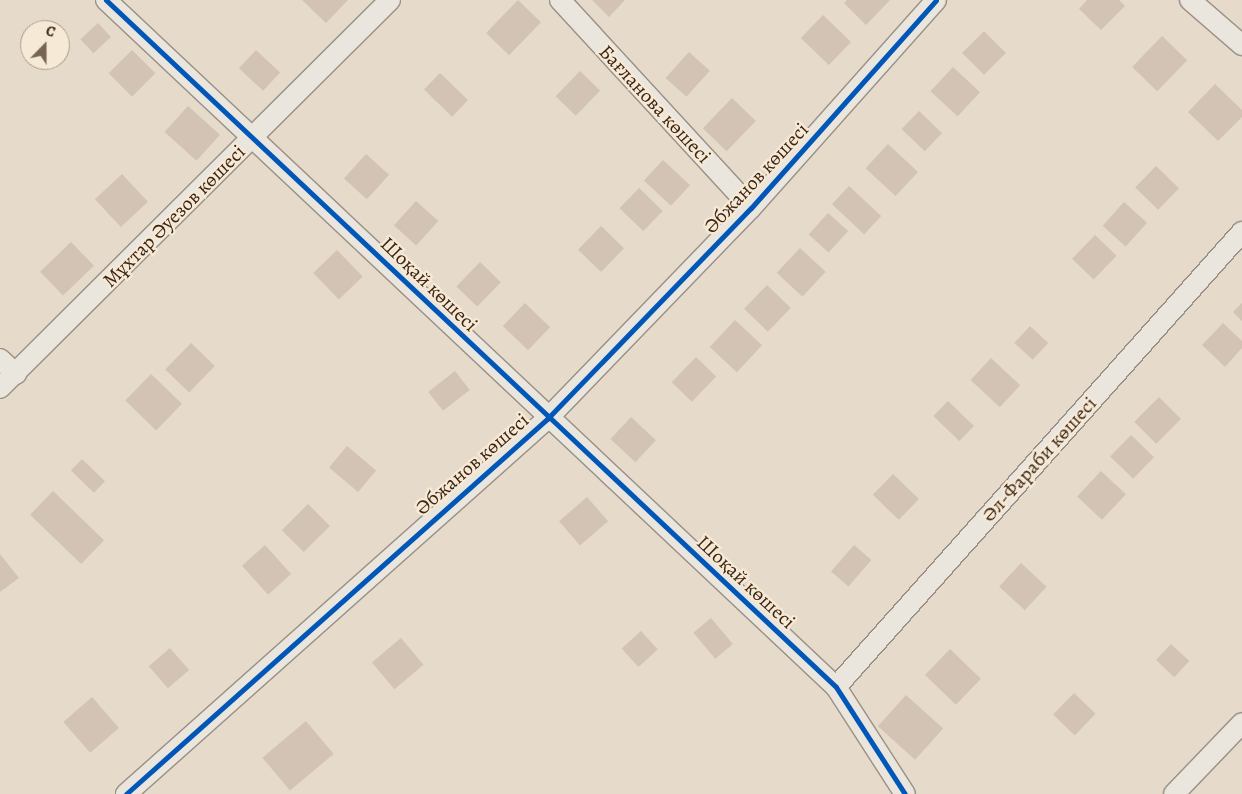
<!DOCTYPE html>
<meta charset="utf-8">
<style>
body{margin:0}
#map{position:relative;width:1242px;height:794px;overflow:hidden;background:#e6dbca;font-family:Alegreya,serif}
div>[style]{position:absolute}
[style*='--x']{left:calc(var(--x)*1px);top:calc(var(--y)*1px);width:calc(var(--w)*1px);rotate:calc(var(--a)*1deg)}
.building>*{inset:0;background:#d2c3b5;transform-origin:0 0}
.roads{filter:drop-shadow(1px 0 #9a9085) drop-shadow(-1px 0 #9a9085) drop-shadow(0 1px #9a9085) drop-shadow(0 -1px #9a9085)}
.minor>*{height:20px;margin:-10px;padding:0 10px;transform-origin:10px;border-radius:10px;background:#eae5dd}
.cycleway>*{height:5px;margin:-2.5px;padding:0 2.5px;transform-origin:2.5px;border-radius:2.5px;background:#0057b8}
span{translate:-50% -50%;white-space:nowrap;text-align:center;line-height:1.15;-webkit-text-stroke:4.5px #f6e9d5;paint-order:stroke}
.street-label{font-size:20px;color:#3c2413}
.north{position:absolute;left:20px;top:20px;width:50px;height:50px;box-sizing:border-box;background:#f6e9d5;border:1px solid #ac9a87;border-radius:50%;rotate:22deg;font-size:14px;font-weight:700;line-height:20px;text-align:center;color:#3c2413}
.north::after{content:'';display:block;margin:auto;width:18px;height:22px;background:#786453;clip-path:polygon(50% 0,100% 100%,50% 72%,0 100%)}
</style>
<div id="map">
<div class="building">
<i style="clip-path:polygon(302px 0,348px 0,326px 23px)"></i>
<i style="left:518px;top:0;width:32px;height:46px;rotate:44deg"></i>
<i style="clip-path:polygon(592px 0,625px 0,609px 17px)"></i>
<i style="clip-path:polygon(847px 0,890px 0,866px 25px,844px 3px)"></i>
<i style="clip-path:polygon(1087px 0,1119px 0,1125px 6px,1101px 30px,1079px 9px)"></i>
<i style="left:823px;top:15px;width:39px;height:32px;rotate:44deg"></i>
<i style="left:98px;top:23px;width:19px;height:24px;rotate:47deg"></i>
<i style="left:984px;top:31px;width:31px;height:31px;rotate:45deg"></i>
<i style="left:1162px;top:36px;width:35px;height:43px;rotate:44deg"></i>
<i style="left:132px;top:50px;width:33px;height:33px;rotate:45deg"></i>
<i style="left:256px;top:50px;width:33px;height:25px;rotate:43deg"></i>
<i style="left:689px;top:52px;width:28px;height:35px;rotate:42deg"></i>
<i style="left:953px;top:67px;width:37px;height:33px;rotate:43deg"></i>
<i style="left:580px;top:71px;width:28px;height:35px;rotate:44deg"></i>
<i style="left:440px;top:73px;width:39px;height:23px;rotate:44deg"></i>
<i style="clip-path:polygon(1215px 84px,1242px 110px,1242px 117px,1218px 141px,1188px 112px)"></i>
<i style="left:732px;top:98px;width:33px;height:42px;rotate:44deg"></i>
<i style="left:188px;top:106px;width:43px;height:35px;rotate:42deg"></i>
<i style="left:919px;top:111px;width:32px;height:25px;rotate:44deg"></i>
<i style="left:888px;top:144px;width:41px;height:33px;rotate:43deg"></i>
<i style="left:366px;top:154px;width:31px;height:33px;rotate:42deg"></i>
<i style="left:663px;top:160px;width:37px;height:28px;rotate:43deg"></i>
<i style="left:1156px;top:166px;width:32px;height:30px;rotate:44deg"></i>
<i style="left:122px;top:174px;width:38px;height:37px;rotate:47deg"></i>
<i style="left:849px;top:186px;width:44px;height:25px;rotate:43deg"></i>
<i style="left:639px;top:188px;width:33px;height:28px;rotate:44deg"></i>
<i style="left:416px;top:201px;width:30px;height:33px;rotate:42deg"></i>
<i style="left:1124px;top:202px;width:31px;height:32px;rotate:42deg"></i>
<i style="left:828px;top:213px;width:27px;height:29px;rotate:42deg"></i>
<i style="left:601px;top:226px;width:32px;height:33px;rotate:44deg"></i>
<i style="left:1095px;top:235px;width:30px;height:33px;rotate:44deg"></i>
<i style="left:71px;top:242px;width:33px;height:43px;rotate:46deg"></i>
<i style="left:800px;top:248px;width:35px;height:34px;rotate:43deg"></i>
<i style="left:337px;top:250px;width:37px;height:33px;rotate:46deg"></i>
<i style="left:480px;top:262px;width:29px;height:34px;rotate:44deg"></i>
<i style="left:767px;top:285px;width:33px;height:33px;rotate:44deg"></i>
<i style="left:525px;top:303px;width:35px;height:32px;rotate:44deg"></i>
<i style="clip-path:polygon(1242px 303px,1242px 321px,1233px 312px)"></i>
<i style="left:735px;top:320px;width:37px;height:37px;rotate:43deg"></i>
<i style="clip-path:polygon(1223px 323px,1242px 341px,1242px 348px,1225px 367px,1202px 345px)"></i>
<i style="left:1030px;top:326px;width:25px;height:23px;rotate:43deg"></i>
<i style="left:191px;top:343px;width:33px;height:37px;rotate:44deg"></i>
<i style="left:696px;top:357px;width:28px;height:35px;rotate:44deg"></i>
<i style="left:991px;top:358px;width:40px;height:30px;rotate:43deg"></i>
<i style="left:455px;top:371px;width:24px;height:34px;rotate:52deg"></i>
<i style="left:151px;top:374px;width:43px;height:37px;rotate:44deg"></i>
<i style="left:1159px;top:397px;width:31px;height:35px;rotate:45deg"></i>
<i style="left:948px;top:401px;width:36px;height:21px;rotate:44deg"></i>
<i style="left:631px;top:417px;width:34px;height:30px;rotate:43deg"></i>
<i style="left:1131px;top:435px;width:32px;height:30px;rotate:44deg"></i>
<i style="left:347px;top:446px;width:38px;height:28px;rotate:40deg"></i>
<i style="left:82px;top:459px;width:32px;height:16px;rotate:44deg"></i>
<i style="left:1101px;top:471px;width:34px;height:35px;rotate:43deg"></i>
<i style="left:893px;top:474px;width:36px;height:29px;rotate:44deg"></i>
<i style="left:53px;top:491px;width:71px;height:33px;rotate:44deg"></i>
<i style="left:587px;top:497px;width:32px;height:37px;rotate:49deg"></i>
<i style="left:308px;top:504px;width:31px;height:37px;rotate:45deg"></i>
<i style="left:265px;top:545px;width:39px;height:31px;rotate:48deg"></i>
<i style="left:854px;top:545px;width:23px;height:35px;rotate:41deg"></i>
<i style="clip-path:polygon(0 554px,19px 578px,0 592px)"></i>
<i style="left:1021px;top:563px;width:35px;height:32px;rotate:43deg"></i>
<i style="left:711px;top:618px;width:34px;height:23px;rotate:50deg"></i>
<i style="left:641px;top:631px;width:25px;height:26px;rotate:48deg"></i>
<i style="left:401px;top:638px;width:35px;height:38px;rotate:50deg"></i>
<i style="left:1171px;top:644px;width:25px;height:22px;rotate:43deg"></i>
<i style="left:170px;top:648px;width:29px;height:28px;rotate:49deg"></i>
<i style="left:950px;top:649px;width:43px;height:36px;rotate:44deg"></i>
<i style="left:1074px;top:693px;width:30px;height:30px;rotate:44deg"></i>
<i style="left:906px;top:695px;width:50px;height:42px;rotate:42deg"></i>
<i style="left:92px;top:697px;width:41px;height:38px;rotate:49deg"></i>
<i style="left:306px;top:721px;width:43px;height:57px;rotate:50deg"></i>
</div>
<div class="roads">
<div class="minor">
<i style="--x:106;--y:0;--w:1002;--a:43.26"></i>
<i style="--x:836;--y:687;--w:127;--a:57.2"></i>
<i style="--x:560;--y:0;--w:282;--a:47.4"></i>
<i style="--x:1190;--y:0;--w:69;--a:40.9"></i>
<i style="--x:0;--y:359;--w:22;--a:43"></i>
<i style="--x:0;--y:388;--w:550;--a:-44.85"></i>
<i style="--x:836;--y:687;--w:610;--a:-48.26"></i>
<i style="--x:126;--y:794;--w:564;--a:-41.69"></i>
<i style="--x:547;--y:419;--w:293;--a:-46"></i>
<i style="--x:751;--y:208;--w:278;--a:-48.3"></i>
<i style="--x:1174;--y:794;--w:98;--a:-46.2"></i>
</div>
</div>
<div class="cycleway">
<i style="--x:106;--y:0;--w:1002;--a:43.26"></i>
<i style="--x:836;--y:687;--w:127;--a:57.2"></i>
<i style="--x:126;--y:794;--w:564;--a:-41.69"></i>
<i style="--x:547;--y:419;--w:293;--a:-46"></i>
<i style="--x:751;--y:208;--w:278;--a:-48.3"></i>
</div>
<div class="street-label">
<span style="left:655px;top:104px;rotate:47deg">Бағланова көшесі</span>
<span style="left:756px;top:178px;rotate:-47deg">Әбжанов көшесі</span>
<span style="left:174px;top:216px;rotate:-45deg">Мұхтар Әуезов көшесі</span>
<span style="left:429px;top:284px;rotate:44deg">Шоқай көшесі</span>
<span style="left:1039px;top:459px;rotate:-48deg">Әл-Фараби көшесі</span>
<span style="left:472px;top:464px;rotate:-41deg">Әбжанов көшесі</span>
<span style="left:746px;top:582px;rotate:43deg">Шоқай көшесі</span>
</div>
<div class="north">С</div>
</div>
